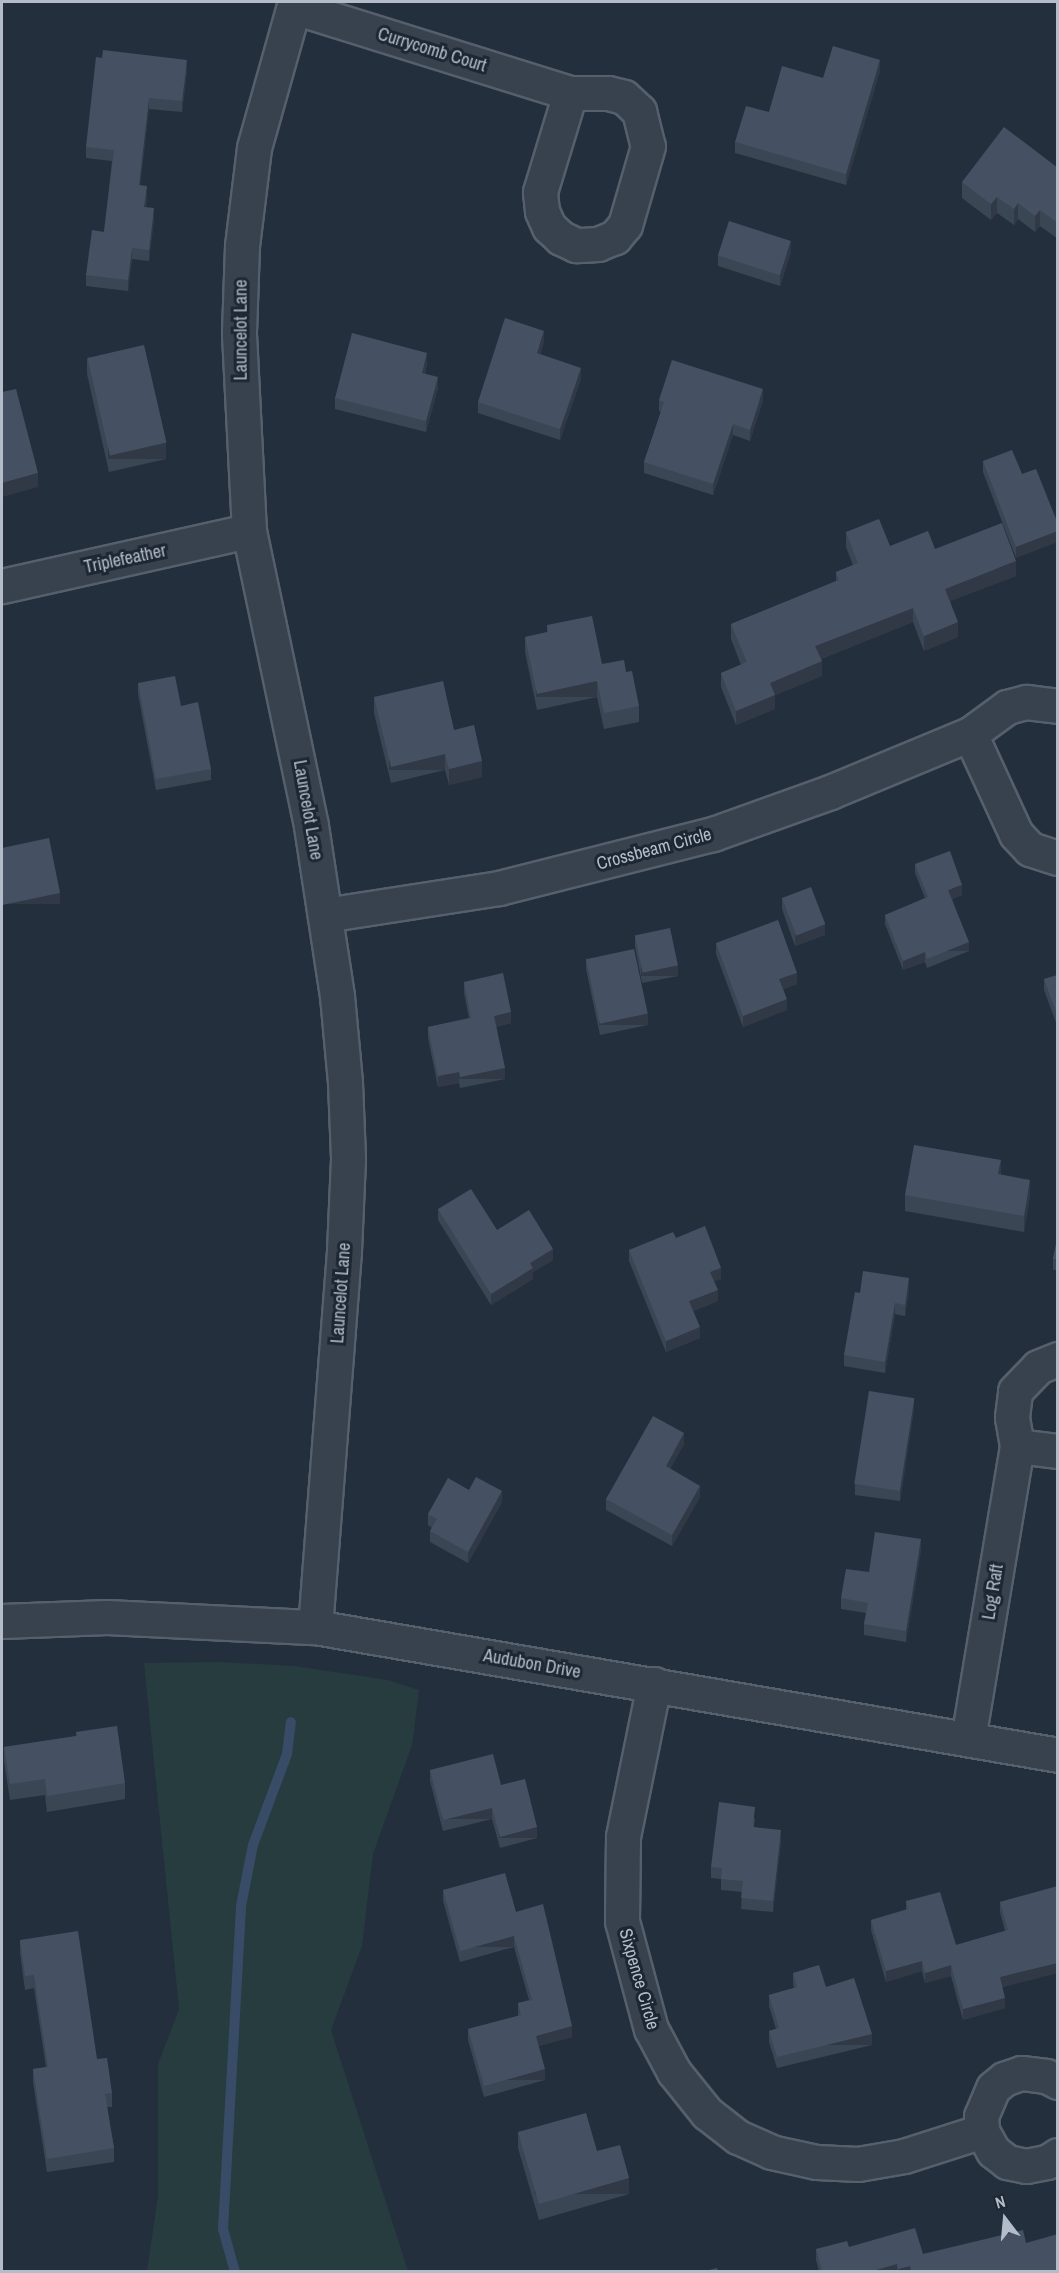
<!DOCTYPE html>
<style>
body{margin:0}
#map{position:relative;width:1059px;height:2273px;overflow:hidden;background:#242f3e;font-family:"Archivo Narrow",sans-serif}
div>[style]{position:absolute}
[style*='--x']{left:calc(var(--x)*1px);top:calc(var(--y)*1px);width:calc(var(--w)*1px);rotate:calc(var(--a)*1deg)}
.green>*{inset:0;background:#263c3f}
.stream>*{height:10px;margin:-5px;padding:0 5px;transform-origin:5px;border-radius:5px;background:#394c67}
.roads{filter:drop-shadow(2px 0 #565f6c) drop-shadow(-2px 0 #565f6c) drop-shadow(0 2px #565f6c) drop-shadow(0 -2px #565f6c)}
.minor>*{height:33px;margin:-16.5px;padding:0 16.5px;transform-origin:16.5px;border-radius:16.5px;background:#38414e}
.wall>*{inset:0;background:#3b4654}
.shaded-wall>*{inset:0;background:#303945;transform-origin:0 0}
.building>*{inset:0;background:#455162;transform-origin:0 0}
span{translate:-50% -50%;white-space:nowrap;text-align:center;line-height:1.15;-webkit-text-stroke:6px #1d2633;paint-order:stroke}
.street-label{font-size:18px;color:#b4bcc9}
.frame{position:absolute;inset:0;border:3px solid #b4bcc9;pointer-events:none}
.north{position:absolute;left:975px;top:2189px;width:60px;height:60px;-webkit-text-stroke:4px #1d2633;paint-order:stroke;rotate:344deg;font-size:16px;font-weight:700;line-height:24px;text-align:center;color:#b4bcc9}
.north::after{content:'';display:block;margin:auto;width:21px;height:27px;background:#b4bcc9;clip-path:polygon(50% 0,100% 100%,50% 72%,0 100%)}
</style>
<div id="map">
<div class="green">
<i style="clip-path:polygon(220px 1662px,294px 1666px,388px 1680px,419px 1690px,412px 1745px,373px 1854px,362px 1946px,331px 2030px,408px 2271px,147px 2271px,158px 2196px,158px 2064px,179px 2009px,144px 1663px)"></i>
</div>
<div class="stream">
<i style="--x:235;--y:2272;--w:45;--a:-105.6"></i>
<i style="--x:223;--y:2229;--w:324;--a:-86.8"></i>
<i style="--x:241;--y:1906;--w:62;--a:-78.9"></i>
<i style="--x:253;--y:1845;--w:97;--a:-69.5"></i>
<i style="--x:287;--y:1754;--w:32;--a:-83"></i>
</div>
<div class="roads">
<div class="minor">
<i style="--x:295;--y:2;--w:152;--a:105.7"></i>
<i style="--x:254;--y:148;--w:99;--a:97"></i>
<i style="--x:242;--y:246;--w:88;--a:92"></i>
<i style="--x:239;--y:334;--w:197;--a:87.1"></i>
<i style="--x:249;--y:531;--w:301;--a:78.1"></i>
<i style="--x:311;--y:826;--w:172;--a:81.3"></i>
<i style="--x:337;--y:996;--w:87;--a:84.7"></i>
<i style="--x:345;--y:1083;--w:76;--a:87.7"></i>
<i style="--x:348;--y:1159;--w:92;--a:92.5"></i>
<i style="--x:344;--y:1251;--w:377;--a:94.4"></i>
<i style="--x:294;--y:7;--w:289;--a:17.3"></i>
<i style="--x:570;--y:93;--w:38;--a:0"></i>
<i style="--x:608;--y:93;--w:16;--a:14"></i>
<i style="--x:624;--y:97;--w:21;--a:43"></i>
<i style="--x:639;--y:111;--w:36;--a:76"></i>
<i style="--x:648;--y:146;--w:82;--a:106.2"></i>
<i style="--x:625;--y:225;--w:16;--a:130"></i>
<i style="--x:615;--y:237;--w:18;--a:158"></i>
<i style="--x:598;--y:244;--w:22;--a:177"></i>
<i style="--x:576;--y:245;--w:17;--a:-155"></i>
<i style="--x:561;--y:238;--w:16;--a:-137"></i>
<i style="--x:549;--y:227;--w:17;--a:-114"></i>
<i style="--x:542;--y:211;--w:19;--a:-96"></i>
<i style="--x:540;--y:192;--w:103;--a:-73.1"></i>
<i style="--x:2;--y:586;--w:253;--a:-12.6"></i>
<i style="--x:970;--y:734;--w:110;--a:65.3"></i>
<i style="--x:1016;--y:834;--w:21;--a:47"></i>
<i style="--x:1030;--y:849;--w:29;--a:18"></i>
<i style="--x:325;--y:915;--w:176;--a:-8.8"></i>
<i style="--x:499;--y:888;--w:221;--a:-14.2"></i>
<i style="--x:713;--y:834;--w:124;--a:-19.7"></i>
<i style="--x:830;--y:792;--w:152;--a:-22.5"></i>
<i style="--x:970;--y:734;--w:46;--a:-36.1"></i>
<i style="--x:1007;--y:707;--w:20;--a:-15"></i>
<i style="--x:1026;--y:702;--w:32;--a:7"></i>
<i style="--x:1017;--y:1446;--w:41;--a:7"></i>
<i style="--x:2;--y:1621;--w:105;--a:-2.2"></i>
<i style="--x:107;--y:1617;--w:208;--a:2.8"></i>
<i style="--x:315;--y:1627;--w:754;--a:9.77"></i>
<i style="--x:654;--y:1684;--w:156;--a:101.5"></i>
<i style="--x:623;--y:1837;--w:84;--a:90.7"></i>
<i style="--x:622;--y:1921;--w:112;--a:75"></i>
<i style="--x:651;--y:2029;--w:49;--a:61.9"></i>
<i style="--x:674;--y:2072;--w:53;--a:51.2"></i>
<i style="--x:707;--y:2113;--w:39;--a:38"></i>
<i style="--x:738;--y:2137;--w:36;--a:24"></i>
<i style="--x:771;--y:2152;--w:47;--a:12.3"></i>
<i style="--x:817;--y:2162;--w:41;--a:2.8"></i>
<i style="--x:858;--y:2164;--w:47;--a:-9.9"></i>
<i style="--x:904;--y:2156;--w:82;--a:-17.8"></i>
<i style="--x:968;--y:1739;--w:297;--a:-80.5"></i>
<i style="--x:1017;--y:1446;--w:29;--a:-100"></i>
<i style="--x:1012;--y:1417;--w:26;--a:-83"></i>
<i style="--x:1015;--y:1391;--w:33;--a:-46"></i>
<i style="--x:1038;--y:1367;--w:22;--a:-22"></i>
<i style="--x:1058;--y:2082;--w:13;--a:-153"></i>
<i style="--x:1046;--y:2076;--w:25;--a:-173"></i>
<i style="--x:1021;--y:2073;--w:18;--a:161"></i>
<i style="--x:1004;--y:2079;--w:14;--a:141"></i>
<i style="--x:993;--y:2088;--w:30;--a:113"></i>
<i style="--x:981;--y:2116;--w:15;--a:86"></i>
<i style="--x:982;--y:2131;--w:23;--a:61"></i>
<i style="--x:993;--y:2151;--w:18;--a:38"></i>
<i style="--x:1007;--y:2162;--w:19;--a:12"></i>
<i style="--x:1026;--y:2166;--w:21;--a:-11"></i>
<i style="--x:1047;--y:2162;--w:13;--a:-32"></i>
</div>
</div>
<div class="wall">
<i style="clip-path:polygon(102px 58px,187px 71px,182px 112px,149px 109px,140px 185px,147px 197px,146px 207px,154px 219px,149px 261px,132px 259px,128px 291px,86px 286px,86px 275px,104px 232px,112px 161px,86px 158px,86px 147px)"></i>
<i style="clip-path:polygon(880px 71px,846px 185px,735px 153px,735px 142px,769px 112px,823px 78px)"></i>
<i style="clip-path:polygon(1058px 168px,1058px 239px,1040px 226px,1035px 232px,1018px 219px,1014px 225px,997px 213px,991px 220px,962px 198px,962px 182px)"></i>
<i style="clip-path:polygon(791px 252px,780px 286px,718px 266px,718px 255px)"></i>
<i style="clip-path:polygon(544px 342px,540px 355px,581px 379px,560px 440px,478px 413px,478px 402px)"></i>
<i style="clip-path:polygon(87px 358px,166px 459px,109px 472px,87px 374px)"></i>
<i style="clip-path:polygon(427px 364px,425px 374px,438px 388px,426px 432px,335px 409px,335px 398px)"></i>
<i style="clip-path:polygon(659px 400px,763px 400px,750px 441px,733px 435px,713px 495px,644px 473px,644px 462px,661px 412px,659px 411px)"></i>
<i style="clip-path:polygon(983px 461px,1022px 474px,1016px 558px,983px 472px)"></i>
<i style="clip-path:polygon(846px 532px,890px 546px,935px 549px,1016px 576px,950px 601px,958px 637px,924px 651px,913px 622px,821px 659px,822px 676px,775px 695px,775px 709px,736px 725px,721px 687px,721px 673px,741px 665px,731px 639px,731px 624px,836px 581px,836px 572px,853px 565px,846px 547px)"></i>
<i style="clip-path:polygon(547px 625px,602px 664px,626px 672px,639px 706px,639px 722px,604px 729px,597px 697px,537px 710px,525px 652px,525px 637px,547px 632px)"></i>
<i style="clip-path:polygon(138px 683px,181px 706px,211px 769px,211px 780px,156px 790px,138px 694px)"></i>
<i style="clip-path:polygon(374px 697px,454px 730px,482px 777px,449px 785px,445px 770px,391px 783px,374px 713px)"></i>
<i style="clip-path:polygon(915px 864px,962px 895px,952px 899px,969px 951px,927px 968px,925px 962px,903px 970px,885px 924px,885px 915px,925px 898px,915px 873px)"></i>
<i style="clip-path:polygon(782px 898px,825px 935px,795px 946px,782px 909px)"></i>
<i style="clip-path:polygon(635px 936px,678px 976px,642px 983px,635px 947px)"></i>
<i style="clip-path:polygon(716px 943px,797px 984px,783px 989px,787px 1010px,743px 1027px,716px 954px)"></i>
<i style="clip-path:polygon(586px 958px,648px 1025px,600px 1035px,586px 969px)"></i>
<i style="clip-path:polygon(1058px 975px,1058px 1028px,1044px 990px,1044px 979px)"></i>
<i style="clip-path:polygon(464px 982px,511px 1023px,496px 1027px,505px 1079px,460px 1088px,459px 1083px,438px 1087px,428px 1038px,428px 1027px,469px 1018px,464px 993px)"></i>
<i style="clip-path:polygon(1001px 1175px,1030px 1195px,1024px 1232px,905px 1211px,905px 1195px)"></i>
<i style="clip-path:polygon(438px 1209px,497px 1230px,553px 1260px,533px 1272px,533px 1279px,491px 1305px,438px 1220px)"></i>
<i style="clip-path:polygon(1058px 1234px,1058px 1270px,1053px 1270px,1053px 1259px)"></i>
<i style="clip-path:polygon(676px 1238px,721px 1279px,714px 1281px,718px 1301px,693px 1311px,700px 1338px,666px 1352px,629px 1261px,629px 1250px)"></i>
<i style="clip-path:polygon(909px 1289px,905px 1316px,895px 1314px,885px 1373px,844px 1366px,844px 1355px,860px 1293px)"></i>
<i style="clip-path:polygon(914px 1409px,900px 1501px,855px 1495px,855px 1484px)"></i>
<i style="clip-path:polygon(684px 1444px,670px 1469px,700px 1497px,672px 1546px,606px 1510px,606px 1499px)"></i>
<i style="clip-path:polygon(469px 1490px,502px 1502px,468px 1563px,430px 1542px,430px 1531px,432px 1528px,428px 1525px,428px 1514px)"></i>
<i style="clip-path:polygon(921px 1550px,906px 1642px,864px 1635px,864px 1624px,866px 1613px,841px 1609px,841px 1598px)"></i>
<i style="clip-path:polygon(76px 1732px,125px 1783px,125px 1799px,47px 1812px,45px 1795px,10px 1800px,4px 1762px,4px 1747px,76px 1736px)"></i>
<i style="clip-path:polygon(430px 1770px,501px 1785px,537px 1838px,500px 1848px,492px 1819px,443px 1831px,430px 1781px)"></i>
<i style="clip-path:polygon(755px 1818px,754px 1827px,781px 1841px,773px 1912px,741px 1909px,742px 1892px,721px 1890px,721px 1879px,711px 1878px,711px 1867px)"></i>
<i style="clip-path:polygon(1058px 1886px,1002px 1987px,1005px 2008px,963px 2020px,951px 1976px,925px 1983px,922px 1971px,886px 1982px,871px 1930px,871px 1920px,906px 1910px,906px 1901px,956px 1945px,1005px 1931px,1000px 1912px,1000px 1902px)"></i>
<i style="clip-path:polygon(443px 1890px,516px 1912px,572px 2037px,538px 2046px,545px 2080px,484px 2097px,468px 2040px,468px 2029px,518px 2016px,518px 2003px,529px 2000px,514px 1947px,460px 1962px,443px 1901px)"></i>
<i style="clip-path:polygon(20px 1940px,97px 2059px,112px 2093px,112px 2107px,107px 2107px,114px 2148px,114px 2162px,47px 2172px,33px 2082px,33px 2069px,46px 2067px,34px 1988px,25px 1990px,20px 1953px)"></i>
<i style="clip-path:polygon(793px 1973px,826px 1987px,872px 2045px,777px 2068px,769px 2042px,769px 2031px,776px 2029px,769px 2006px,769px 1995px,794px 1988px,793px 1984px)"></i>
<i style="clip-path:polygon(518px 2132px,629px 2194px,539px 2220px,518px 2148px)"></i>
<i style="clip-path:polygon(1026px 2243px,1058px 2271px,819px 2271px,816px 2260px,816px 2249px,849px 2247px,923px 2254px)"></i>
</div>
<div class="shaded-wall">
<i style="clip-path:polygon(187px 60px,187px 71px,182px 112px,182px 101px)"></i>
<i style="clip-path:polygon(880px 60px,880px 71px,846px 185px,846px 174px)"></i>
<i style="clip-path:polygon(149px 98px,149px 109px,139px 196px,139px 185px)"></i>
<i style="clip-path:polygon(147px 186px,147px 197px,144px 218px,144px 207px)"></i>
<i style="clip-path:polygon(997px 197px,997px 213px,991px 220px,991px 204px)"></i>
<i style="clip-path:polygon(1018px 203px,1018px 219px,1014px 225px,1014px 209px)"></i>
<i style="clip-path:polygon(154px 208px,154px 219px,149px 261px,149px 250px)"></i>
<i style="clip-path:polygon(1040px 210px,1040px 226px,1035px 232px,1035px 216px)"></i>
<i style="clip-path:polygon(791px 241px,791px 252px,780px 286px,780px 275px)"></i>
<i style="clip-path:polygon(132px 248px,132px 259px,128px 291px,128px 280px)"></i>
<i style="clip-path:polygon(544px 331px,544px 342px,537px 364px,537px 353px)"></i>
<i style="clip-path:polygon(427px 353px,427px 364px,422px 384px,422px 373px)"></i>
<i style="clip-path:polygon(581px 368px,581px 379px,560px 440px,560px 429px)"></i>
<i style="clip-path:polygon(438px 377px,438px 388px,426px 432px,426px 421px)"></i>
<i style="clip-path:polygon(763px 389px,763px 400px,750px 441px,750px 430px)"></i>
<i style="clip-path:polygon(733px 424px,733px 435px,713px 495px,713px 484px)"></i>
<i style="left:166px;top:443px;width:16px;height:58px;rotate:90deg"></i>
<i style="clip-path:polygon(38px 473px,38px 487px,2px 497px,2px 483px)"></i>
<i style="clip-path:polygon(1058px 531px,1058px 542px,1016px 558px,1016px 547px)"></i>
<i style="clip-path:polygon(1016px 561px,1016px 576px,945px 603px,945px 589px)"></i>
<i style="clip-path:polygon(913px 608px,913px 622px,815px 661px,815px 646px)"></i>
<i style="clip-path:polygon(958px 622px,958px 637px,924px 651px,924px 636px)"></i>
<i style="clip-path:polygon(822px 661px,822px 676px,775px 695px,775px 709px,736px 725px,736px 711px,770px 683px)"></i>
<i style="left:597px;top:681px;width:16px;height:61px;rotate:90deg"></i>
<i style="left:445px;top:754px;width:16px;height:56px;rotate:90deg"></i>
<i style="clip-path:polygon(482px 761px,482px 777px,449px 785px,449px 769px)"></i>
<i style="clip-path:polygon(962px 885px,962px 895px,948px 900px,948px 890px)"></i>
<i style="left:60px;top:893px;width:11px;height:59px;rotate:90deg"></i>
<i style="clip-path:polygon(825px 924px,825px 935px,795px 946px,795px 935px)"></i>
<i style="left:969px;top:942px;width:9px;height:45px;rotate:90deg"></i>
<i style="clip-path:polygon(925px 952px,925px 962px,903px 970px,903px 961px)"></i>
<i style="left:678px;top:965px;width:11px;height:37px;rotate:90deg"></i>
<i style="clip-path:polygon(797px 973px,797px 984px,779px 990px,779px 979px)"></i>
<i style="clip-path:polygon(787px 999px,787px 1010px,743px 1027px,743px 1016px)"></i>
<i style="clip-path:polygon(511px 1012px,511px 1023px,494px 1027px,494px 1016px)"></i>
<i style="left:648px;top:1014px;width:11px;height:49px;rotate:90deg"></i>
<i style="left:505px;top:1068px;width:11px;height:46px;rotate:90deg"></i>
<i style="clip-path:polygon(459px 1072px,459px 1083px,438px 1087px,438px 1076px)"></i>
<i style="clip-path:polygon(1001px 1160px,1001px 1176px,998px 1174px)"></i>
<i style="clip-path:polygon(1030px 1180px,1030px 1195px,1024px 1232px,1024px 1216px)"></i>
<i style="clip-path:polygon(553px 1249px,553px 1260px,533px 1272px,533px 1279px,491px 1305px,491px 1294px,530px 1263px)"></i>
<i style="clip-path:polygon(721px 1268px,721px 1279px,710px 1283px,710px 1272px)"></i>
<i style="clip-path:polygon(909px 1278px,909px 1289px,905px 1316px,905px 1305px)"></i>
<i style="clip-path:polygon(718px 1290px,718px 1301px,689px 1312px,689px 1301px)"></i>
<i style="clip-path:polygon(895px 1303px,895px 1314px,885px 1373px,885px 1362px)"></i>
<i style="clip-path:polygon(700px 1327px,700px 1338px,666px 1352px,666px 1341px)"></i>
<i style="clip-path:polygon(914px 1398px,914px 1409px,900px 1501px,900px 1490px)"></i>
<i style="clip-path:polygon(684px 1433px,684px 1444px,666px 1477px,666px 1466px)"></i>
<i style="clip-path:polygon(700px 1486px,700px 1497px,672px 1546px,672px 1535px)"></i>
<i style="clip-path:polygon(502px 1491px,502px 1502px,468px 1563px,468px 1552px)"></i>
<i style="clip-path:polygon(921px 1539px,921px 1550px,906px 1642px,906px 1631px)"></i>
<i style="left:492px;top:1808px;width:11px;height:50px;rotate:90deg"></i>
<i style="left:537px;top:1827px;width:11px;height:38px;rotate:90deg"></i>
<i style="clip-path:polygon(781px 1830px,781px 1841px,773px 1912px,773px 1901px)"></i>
<i style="left:514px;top:1936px;width:11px;height:56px;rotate:90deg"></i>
<i style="clip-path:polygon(922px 1961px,922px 1971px,886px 1982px,886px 1971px)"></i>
<i style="clip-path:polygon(1058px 1963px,1058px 1973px,1000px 1988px,1000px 1977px)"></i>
<i style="clip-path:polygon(951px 1965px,951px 1976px,925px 1983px,925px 1973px)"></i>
<i style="clip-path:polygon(1005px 1998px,1005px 2008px,963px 2020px,963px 2009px)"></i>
<i style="clip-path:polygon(572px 2026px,572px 2037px,536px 2047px,536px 2036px)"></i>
<i style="left:872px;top:2034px;width:11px;height:98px;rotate:90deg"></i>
<i style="left:545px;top:2069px;width:11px;height:63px;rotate:90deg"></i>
<i style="left:629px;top:2178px;width:16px;height:94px;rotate:90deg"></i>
<i style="clip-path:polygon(897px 2264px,897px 2271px,872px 2271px)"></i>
<i style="clip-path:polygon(910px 2266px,910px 2271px,898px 2271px,898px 2269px)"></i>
</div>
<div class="building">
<i style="clip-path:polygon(833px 46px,880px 60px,846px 174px,735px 142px,746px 106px,769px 112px,782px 66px,823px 78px)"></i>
<i style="clip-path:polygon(103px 50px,187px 60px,182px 101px,149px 98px,139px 185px,147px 186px,144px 207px,154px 208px,149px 250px,132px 248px,128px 280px,86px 275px,92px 230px,104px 232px,114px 150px,86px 147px,96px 57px,102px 58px)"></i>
<i style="clip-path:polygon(1004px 127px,1058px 168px,1058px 223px,1040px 210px,1035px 216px,1018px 203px,1014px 209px,997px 197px,991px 204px,962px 182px)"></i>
<i style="left:729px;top:221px;width:65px;height:36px;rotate:18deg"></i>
<i style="clip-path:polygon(505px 318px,544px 331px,537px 353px,581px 368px,560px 429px,478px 402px)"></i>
<i style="clip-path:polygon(352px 333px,427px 353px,422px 373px,438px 377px,426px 421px,335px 398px)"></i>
<i style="left:144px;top:345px;width:100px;height:58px;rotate:77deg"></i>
<i style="clip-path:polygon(672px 360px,763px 389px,750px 430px,733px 424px,713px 484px,644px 462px,664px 402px,659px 400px)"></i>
<i style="clip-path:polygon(16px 389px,38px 473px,2px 483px,2px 392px)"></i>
<i style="clip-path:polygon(1012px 450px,1022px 474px,1036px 469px,1058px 524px,1058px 531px,1016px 547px,983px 461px)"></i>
<i style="clip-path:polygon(879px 519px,890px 546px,928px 531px,935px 549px,1002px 523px,1016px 561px,945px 589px,958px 622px,924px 636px,913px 608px,815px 646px,822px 661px,770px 683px,775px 695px,736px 711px,721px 673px,747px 662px,731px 624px,839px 580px,836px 572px,858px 563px,846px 532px)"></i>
<i style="clip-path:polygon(592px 616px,602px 664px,624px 660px,626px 672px,632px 671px,639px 706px,604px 713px,597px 681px,537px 694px,525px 637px,548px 632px,547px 625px)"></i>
<i style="clip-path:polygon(175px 676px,181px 706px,198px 702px,211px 769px,156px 779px,138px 683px)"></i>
<i style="clip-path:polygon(443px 681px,454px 730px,474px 725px,482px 761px,449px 769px,445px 754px,391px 767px,374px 697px)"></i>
<i style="clip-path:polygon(49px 838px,60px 893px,2px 905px,2px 848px)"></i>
<i style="clip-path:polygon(950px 851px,962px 885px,948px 890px,969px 942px,927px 959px,925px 952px,903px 961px,885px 915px,928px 897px,915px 864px)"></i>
<i style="left:811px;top:887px;width:40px;height:31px;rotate:69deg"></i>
<i style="clip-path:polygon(778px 920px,797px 973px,779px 979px,787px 999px,743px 1016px,716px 943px)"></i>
<i style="left:670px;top:928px;width:38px;height:36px;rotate:78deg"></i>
<i style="left:634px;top:949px;width:66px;height:49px;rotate:78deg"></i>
<i style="clip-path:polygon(503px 973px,511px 1012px,494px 1016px,505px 1068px,460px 1077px,459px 1072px,438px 1076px,428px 1027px,471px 1018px,464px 982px)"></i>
<i style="clip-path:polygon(1058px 975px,1058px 1017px,1044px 979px)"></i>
<i style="clip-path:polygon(914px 1145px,1001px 1160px,998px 1174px,1030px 1180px,1024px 1216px,905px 1195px)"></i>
<i style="clip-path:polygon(471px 1189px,497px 1230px,529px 1210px,553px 1249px,530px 1263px,533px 1268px,491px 1294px,438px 1209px)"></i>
<i style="clip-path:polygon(705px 1226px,721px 1268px,710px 1272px,718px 1290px,689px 1301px,700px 1327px,666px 1341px,629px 1250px,673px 1232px,676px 1238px)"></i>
<i style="clip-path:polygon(1058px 1234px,1058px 1259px,1053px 1259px)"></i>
<i style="clip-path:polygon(863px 1271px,909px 1278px,905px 1305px,895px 1303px,885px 1362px,844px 1355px,855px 1292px,860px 1293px)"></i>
<i style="left:869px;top:1391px;width:46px;height:94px;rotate:9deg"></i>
<i style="clip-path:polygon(653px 1416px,684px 1433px,666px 1466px,700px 1486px,672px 1535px,606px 1499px)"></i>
<i style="clip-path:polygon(476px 1477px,502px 1491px,468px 1552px,430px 1531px,437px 1519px,428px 1514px,448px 1478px,469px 1490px)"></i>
<i style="clip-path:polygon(875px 1532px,921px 1539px,906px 1631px,864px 1624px,868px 1603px,841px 1598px,846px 1569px,869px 1572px)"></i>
<i style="clip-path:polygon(117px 1726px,125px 1783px,47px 1796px,45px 1779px,10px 1784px,4px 1747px,77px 1736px,76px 1732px)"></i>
<i style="clip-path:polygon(493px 1754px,501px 1785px,525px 1779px,537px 1827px,500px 1837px,492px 1808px,443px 1820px,430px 1770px)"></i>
<i style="clip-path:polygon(719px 1802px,755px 1807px,753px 1827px,781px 1830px,773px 1901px,741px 1898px,743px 1881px,721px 1879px,722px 1868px,711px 1867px)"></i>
<i style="clip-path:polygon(505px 1873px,516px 1912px,543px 1904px,572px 2026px,536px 2036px,545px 2069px,484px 2086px,468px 2029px,521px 2015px,518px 2003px,532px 2000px,514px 1936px,460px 1951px,443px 1890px)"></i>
<i style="clip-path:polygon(1058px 1886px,1058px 1963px,1000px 1977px,1005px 1998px,963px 2009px,951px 1965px,925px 1973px,922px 1961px,886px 1971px,871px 1920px,908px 1909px,906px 1901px,940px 1892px,956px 1945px,1008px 1930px,1000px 1902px)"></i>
<i style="clip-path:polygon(78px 1931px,97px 2059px,107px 2058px,112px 2093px,105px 2094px,114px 2148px,47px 2159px,33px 2069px,48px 2067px,34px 1975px,25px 1976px,20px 1940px)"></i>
<i style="clip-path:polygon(819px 1965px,826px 1987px,854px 1978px,872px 2034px,777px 2057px,769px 2031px,779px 2028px,769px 1995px,797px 1987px,793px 1973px)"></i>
<i style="clip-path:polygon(586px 2113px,597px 2151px,620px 2145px,629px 2178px,539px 2204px,518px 2132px)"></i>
<i style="clip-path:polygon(915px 2228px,923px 2254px,1023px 2230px,1026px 2243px,1058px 2234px,1058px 2271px,1036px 2271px,1035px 2270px,1031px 2271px,912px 2271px,910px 2266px,898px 2269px,897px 2264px,872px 2271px,822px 2271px,816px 2249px,847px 2241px,849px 2247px)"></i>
<i style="clip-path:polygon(717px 2268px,718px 2271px,705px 2271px)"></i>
</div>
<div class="street-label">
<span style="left:432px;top:50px;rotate:17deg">Currycomb Court</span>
<span style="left:241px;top:330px;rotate:-90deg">Launcelot Lane</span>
<span style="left:125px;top:559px;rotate:-12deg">Triplefeather</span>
<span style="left:308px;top:810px;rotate:80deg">Launcelot Lane</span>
<span style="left:654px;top:849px;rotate:-15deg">Crossbeam Circle</span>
<span style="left:341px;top:1293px;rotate:-86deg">Launcelot Lane</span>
<span style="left:993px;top:1592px;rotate:-81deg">Log Raft</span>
<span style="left:532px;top:1664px;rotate:10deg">Audubon Drive</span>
<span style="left:639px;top:1979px;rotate:74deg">Sixpence Circle</span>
</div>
<div class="frame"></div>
<div class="north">N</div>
</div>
